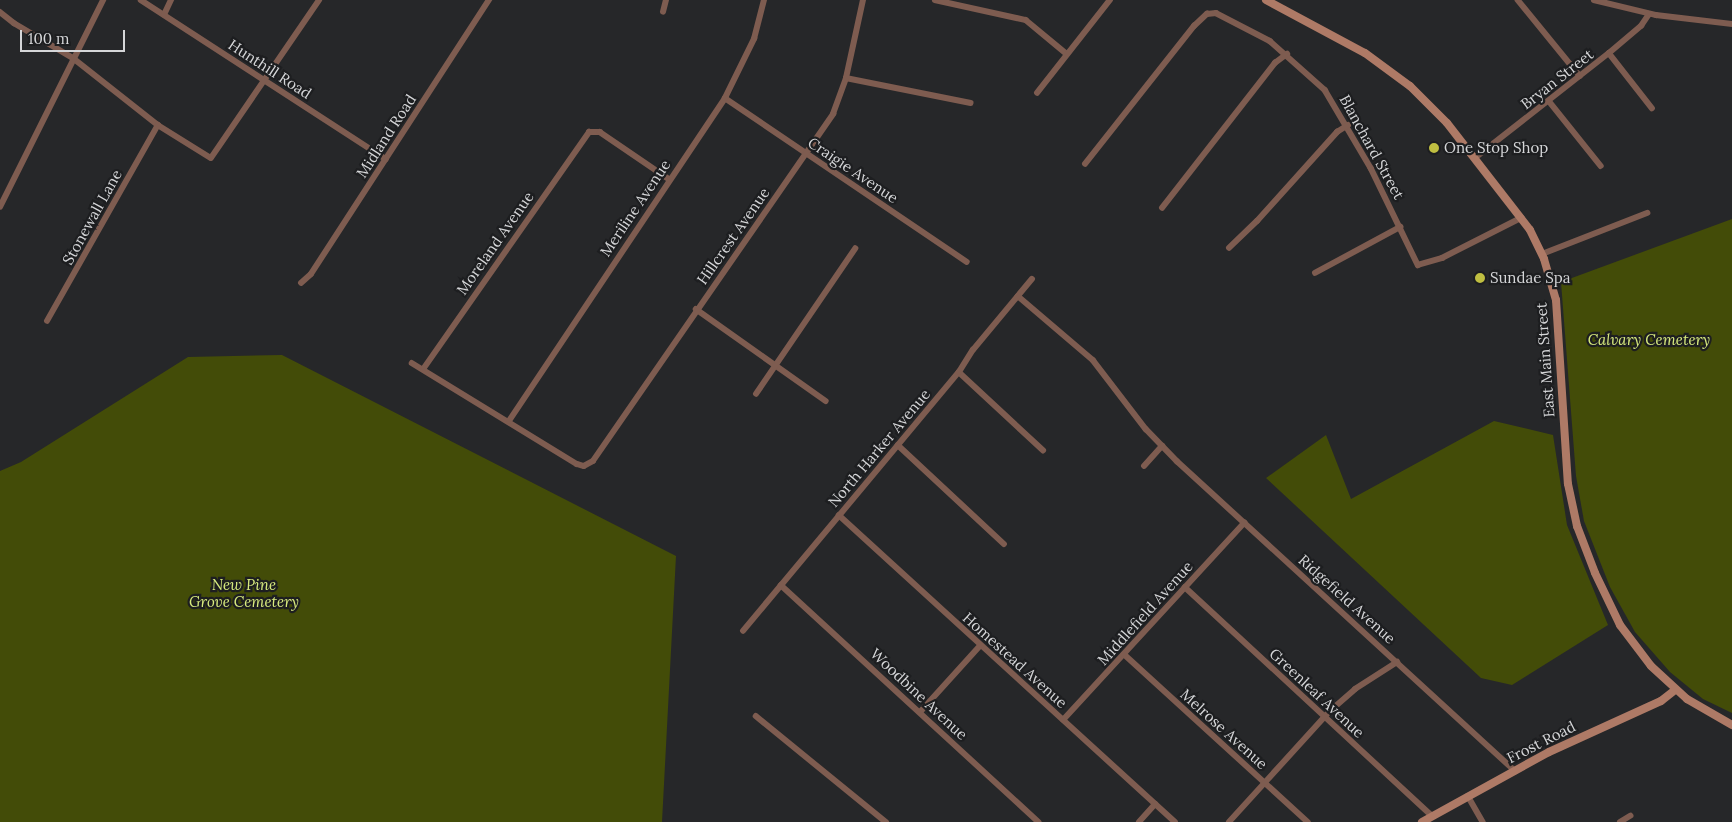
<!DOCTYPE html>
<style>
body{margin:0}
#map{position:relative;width:1732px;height:822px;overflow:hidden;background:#262729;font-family:Lora,serif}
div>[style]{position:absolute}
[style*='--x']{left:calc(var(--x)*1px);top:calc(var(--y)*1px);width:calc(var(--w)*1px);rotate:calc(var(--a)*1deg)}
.green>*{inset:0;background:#434c08}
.minor>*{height:5.5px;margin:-2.75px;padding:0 2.75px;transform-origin:2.75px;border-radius:2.75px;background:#7e5c50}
.secondary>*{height:8px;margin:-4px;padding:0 4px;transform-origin:4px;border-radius:4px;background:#ae7a66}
.dots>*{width:14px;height:14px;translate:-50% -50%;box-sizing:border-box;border:2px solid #1d1e20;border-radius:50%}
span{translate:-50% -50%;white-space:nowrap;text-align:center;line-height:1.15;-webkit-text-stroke:4.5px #1d1e20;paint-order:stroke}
.street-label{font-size:15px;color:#d5d6d8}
.poi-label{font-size:15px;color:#d5d6d8}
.left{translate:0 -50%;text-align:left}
.park-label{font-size:15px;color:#d8eb7e;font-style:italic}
.scale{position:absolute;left:20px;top:30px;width:105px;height:22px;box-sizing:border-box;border:2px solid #d5d6d8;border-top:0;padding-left:6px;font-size:15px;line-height:18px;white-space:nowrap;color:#d5d6d8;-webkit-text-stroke:4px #1d1e20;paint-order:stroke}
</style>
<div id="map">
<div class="green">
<i style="clip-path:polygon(1732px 219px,1732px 713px,1703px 699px,1670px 672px,1635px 632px,1610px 587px,1584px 521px,1576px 476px,1561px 282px)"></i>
<i style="clip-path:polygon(282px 355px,676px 556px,662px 822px,0 822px,0 471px,21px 462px,188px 357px)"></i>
<i style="clip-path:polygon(1494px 421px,1553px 435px,1567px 525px,1608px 625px,1512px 685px,1481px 678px,1266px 478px,1326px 435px,1351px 499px)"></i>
</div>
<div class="minor">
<i style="--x:141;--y:0;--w:292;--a:33"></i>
<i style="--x:935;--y:0;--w:93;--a:12.4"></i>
<i style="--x:1026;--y:20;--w:53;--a:39.7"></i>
<i style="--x:1518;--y:0;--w:98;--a:50.8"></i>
<i style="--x:1594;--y:0;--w:64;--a:13.6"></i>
<i style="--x:1656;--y:15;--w:77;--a:6.8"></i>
<i style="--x:0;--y:12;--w:18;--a:38"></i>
<i style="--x:14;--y:23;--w:69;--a:30.7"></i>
<i style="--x:73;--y:58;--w:108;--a:38.2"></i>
<i style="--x:158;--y:125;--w:62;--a:31.9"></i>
<i style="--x:211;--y:158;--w:191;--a:-55.6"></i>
<i style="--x:663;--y:12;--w:12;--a:-76"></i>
<i style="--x:164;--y:15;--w:17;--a:-65"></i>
<i style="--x:1609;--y:53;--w:70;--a:52"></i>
<i style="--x:846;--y:78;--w:127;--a:11.3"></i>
<i style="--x:1037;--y:93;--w:118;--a:-51.9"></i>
<i style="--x:725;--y:98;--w:292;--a:34.1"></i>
<i style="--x:1549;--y:101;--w:83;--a:51.3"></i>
<i style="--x:1475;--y:158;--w:170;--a:-38.1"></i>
<i style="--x:1609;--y:53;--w:42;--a:-40.2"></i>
<i style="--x:1641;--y:26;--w:14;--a:-56"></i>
<i style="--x:1085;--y:164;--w:176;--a:-51.7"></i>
<i style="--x:1194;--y:26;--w:18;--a:-43"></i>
<i style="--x:1207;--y:14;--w:9;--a:-6"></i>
<i style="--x:1216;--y:13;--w:61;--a:27.4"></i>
<i style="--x:1270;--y:41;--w:74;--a:41.7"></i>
<i style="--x:1325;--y:90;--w:91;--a:59.5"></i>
<i style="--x:1371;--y:168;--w:108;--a:64.1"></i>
<i style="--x:1418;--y:265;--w:25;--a:-16"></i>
<i style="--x:1442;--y:258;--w:89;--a:-26.9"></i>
<i style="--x:0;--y:207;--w:231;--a:-63.5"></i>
<i style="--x:1162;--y:208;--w:184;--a:-52.1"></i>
<i style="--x:1275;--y:63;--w:15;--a:-37"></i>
<i style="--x:1229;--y:248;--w:39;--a:-44"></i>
<i style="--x:1257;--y:221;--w:120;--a:-48"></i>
<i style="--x:1337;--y:132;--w:13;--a:-32"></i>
<i style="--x:1542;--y:254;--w:113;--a:-21.3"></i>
<i style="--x:1315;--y:273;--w:97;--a:-28.4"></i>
<i style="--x:301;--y:283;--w:13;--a:-42"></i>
<i style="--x:311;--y:274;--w:327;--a:-57"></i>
<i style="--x:1018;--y:296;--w:99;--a:40.5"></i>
<i style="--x:1093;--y:360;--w:87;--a:52.5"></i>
<i style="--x:1146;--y:429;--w:45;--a:45.9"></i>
<i style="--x:1177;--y:461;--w:459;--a:42.5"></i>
<i style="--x:696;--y:309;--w:159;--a:35.3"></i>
<i style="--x:47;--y:321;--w:225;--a:-60.5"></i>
<i style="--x:412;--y:363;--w:193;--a:31.5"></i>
<i style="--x:577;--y:464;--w:7;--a:16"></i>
<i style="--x:584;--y:466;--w:10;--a:-29"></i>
<i style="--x:593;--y:461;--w:422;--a:-55.3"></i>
<i style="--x:833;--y:114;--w:38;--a:-70"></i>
<i style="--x:846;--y:78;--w:80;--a:-77.7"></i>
<i style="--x:424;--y:368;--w:288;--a:-55"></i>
<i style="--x:589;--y:132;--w:11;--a:0"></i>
<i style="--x:600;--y:132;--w:83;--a:34.3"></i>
<i style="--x:959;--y:372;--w:115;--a:42.9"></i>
<i style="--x:756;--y:394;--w:176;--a:-55.7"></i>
<i style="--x:509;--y:421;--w:389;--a:-56.2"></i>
<i style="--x:725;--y:98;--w:66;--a:-63.8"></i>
<i style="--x:754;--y:39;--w:40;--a:-75.6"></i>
<i style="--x:898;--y:445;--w:145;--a:43"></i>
<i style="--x:1144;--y:466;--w:27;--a:-48"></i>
<i style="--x:839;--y:515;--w:455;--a:42.4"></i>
<i style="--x:781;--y:585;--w:350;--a:42.6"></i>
<i style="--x:1185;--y:587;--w:337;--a:42.8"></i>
<i style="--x:743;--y:631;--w:337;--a:-50.2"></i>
<i style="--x:959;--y:372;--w:26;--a:-58"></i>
<i style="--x:973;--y:350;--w:92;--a:-50.3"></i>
<i style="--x:1124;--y:654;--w:249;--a:42.4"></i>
<i style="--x:921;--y:711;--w:88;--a:-47.8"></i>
<i style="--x:756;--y:716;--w:168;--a:39.2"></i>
<i style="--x:1063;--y:720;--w:268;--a:-47.4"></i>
<i style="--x:1468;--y:796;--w:30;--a:60"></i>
<i style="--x:1139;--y:822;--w:24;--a:-48"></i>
<i style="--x:1229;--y:822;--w:150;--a:-47.7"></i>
<i style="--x:1330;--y:711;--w:33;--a:-41"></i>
<i style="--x:1355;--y:689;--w:50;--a:-32.7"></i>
<i style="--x:1620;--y:822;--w:12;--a:-31"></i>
</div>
<div class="secondary">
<i style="--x:1266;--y:0;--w:112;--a:28.2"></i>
<i style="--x:1365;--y:53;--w:56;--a:36.3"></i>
<i style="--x:1410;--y:86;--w:52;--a:45"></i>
<i style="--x:1447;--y:123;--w:135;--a:52.2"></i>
<i style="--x:1530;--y:230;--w:32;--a:64"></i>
<i style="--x:1544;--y:259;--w:43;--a:73.7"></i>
<i style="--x:1556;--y:300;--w:184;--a:86.3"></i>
<i style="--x:1568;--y:484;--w:43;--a:77.9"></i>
<i style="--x:1577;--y:526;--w:50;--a:69"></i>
<i style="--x:1595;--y:573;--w:58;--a:64.3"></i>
<i style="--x:1620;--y:625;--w:51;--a:52.9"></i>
<i style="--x:1651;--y:666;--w:49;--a:42.5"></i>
<i style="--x:1687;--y:699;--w:52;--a:30"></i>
<i style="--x:1422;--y:822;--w:145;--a:-28.9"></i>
<i style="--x:1549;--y:752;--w:123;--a:-24.5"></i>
<i style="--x:1661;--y:701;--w:18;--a:-38"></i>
</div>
<div class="dots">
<i style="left:1434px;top:148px;background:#bfbe41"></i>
<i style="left:1480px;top:278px;background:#bfbe41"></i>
</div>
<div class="street-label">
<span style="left:270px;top:69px;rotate:33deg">Hunthill Road</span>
<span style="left:1557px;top:79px;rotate:-38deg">Bryan Street</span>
<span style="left:386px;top:136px;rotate:-57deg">Midland Road</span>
<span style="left:1372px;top:147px;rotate:61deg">Blanchard Street</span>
<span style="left:853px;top:170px;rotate:34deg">Craigie Avenue</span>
<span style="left:635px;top:208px;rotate:-56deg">Meriline Avenue</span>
<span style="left:92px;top:217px;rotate:-61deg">Stonewall Lane</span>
<span style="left:733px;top:236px;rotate:-55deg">Hillcrest Avenue</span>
<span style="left:495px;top:243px;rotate:-55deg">Moreland Avenue</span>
<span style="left:1545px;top:360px;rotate:-94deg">East Main Street</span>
<span style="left:879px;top:448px;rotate:-50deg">North Harker Avenue</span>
<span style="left:1347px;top:599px;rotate:42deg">Ridgefield Avenue</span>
<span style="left:1145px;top:613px;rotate:-48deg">Middlefield Avenue</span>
<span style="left:1015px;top:660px;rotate:42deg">Homestead Avenue</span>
<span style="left:1317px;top:693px;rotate:43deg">Greenleaf Avenue</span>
<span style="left:919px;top:694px;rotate:43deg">Woodbine Avenue</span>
<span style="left:1224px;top:729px;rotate:42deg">Melrose Avenue</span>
<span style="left:1541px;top:742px;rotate:-27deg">Frost Road</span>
</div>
<div class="poi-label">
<span class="left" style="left:1444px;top:148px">One Stop Shop</span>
<span class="left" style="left:1490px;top:278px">Sundae Spa</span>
</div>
<div class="park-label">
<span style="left:1649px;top:340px">Calvary Cemetery</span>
<span style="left:244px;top:593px">New Pine<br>Grove Cemetery</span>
</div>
<div class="scale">100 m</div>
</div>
